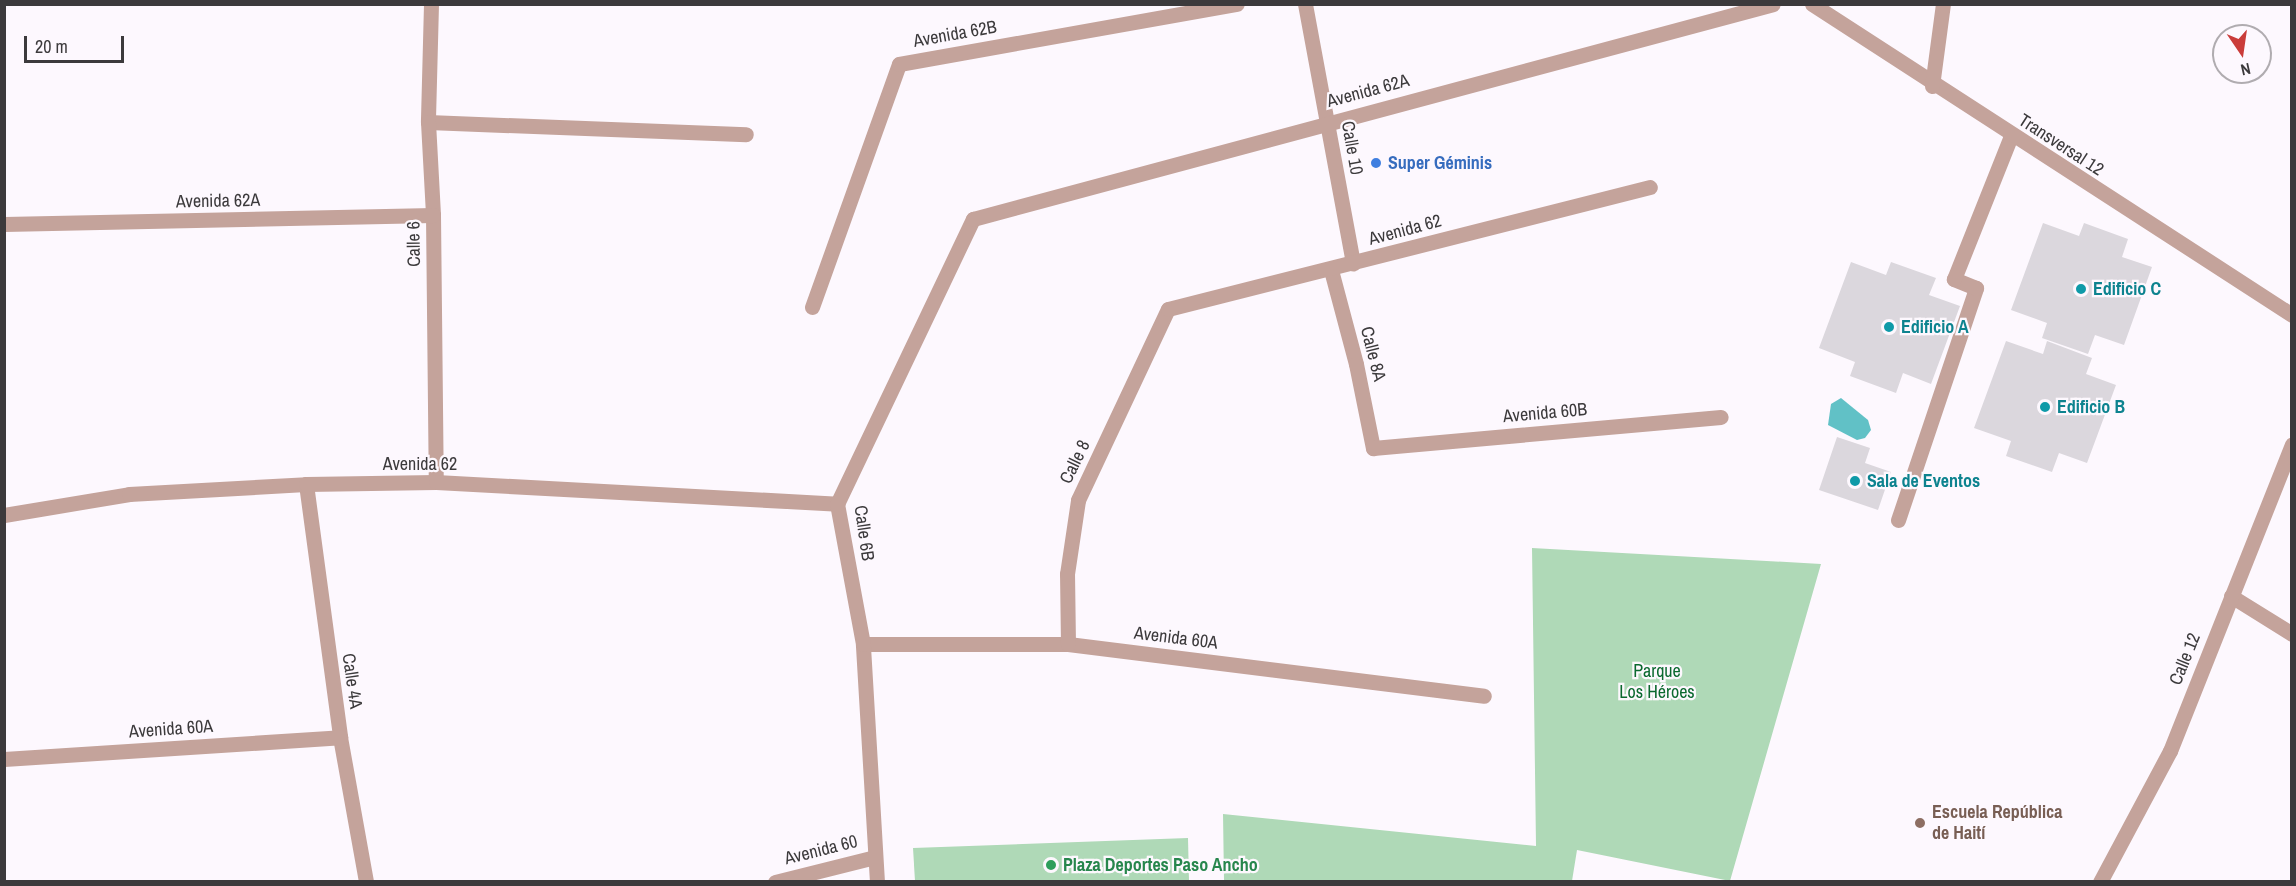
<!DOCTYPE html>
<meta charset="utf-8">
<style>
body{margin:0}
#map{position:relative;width:2296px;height:886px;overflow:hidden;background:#fdf8fe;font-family:"Archivo Narrow",sans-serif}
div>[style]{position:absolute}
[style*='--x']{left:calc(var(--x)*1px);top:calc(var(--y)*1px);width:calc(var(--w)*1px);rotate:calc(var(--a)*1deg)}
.green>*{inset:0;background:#afd9b7}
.water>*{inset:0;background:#61c1c6}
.building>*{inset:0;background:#dbd7dd}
.service>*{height:15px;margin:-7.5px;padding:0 7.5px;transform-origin:7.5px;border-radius:7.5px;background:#c4a39b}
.minor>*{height:15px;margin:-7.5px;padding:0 7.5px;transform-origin:7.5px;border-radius:7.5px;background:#c4a39b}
.dots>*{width:16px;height:16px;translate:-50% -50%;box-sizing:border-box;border:3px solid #fdf8fe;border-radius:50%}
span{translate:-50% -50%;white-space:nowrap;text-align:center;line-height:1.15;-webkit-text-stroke:4.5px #fdf8fe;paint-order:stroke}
.street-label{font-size:18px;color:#3c3a3c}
.shop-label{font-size:18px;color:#366cbe;font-weight:700}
.left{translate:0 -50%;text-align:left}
.culture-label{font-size:18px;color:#0d838f;font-weight:700}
.park-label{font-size:18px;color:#0b692f}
.education-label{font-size:18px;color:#785e54;font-weight:700}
.leisure-label{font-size:18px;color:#27864d;font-weight:700}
.frame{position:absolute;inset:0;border:6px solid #3c3a3c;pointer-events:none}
.north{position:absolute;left:2212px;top:24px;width:60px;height:60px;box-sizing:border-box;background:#fdf8fe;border:2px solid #b0acb0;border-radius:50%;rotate:167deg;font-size:16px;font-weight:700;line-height:24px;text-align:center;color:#3c3a3c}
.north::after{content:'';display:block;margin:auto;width:21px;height:27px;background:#ca3c3a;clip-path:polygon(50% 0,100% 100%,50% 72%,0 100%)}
.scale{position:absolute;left:24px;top:36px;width:100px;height:27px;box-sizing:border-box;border:3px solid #3c3a3c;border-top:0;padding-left:8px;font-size:18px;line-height:21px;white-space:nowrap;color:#3c3a3c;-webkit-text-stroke:4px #fdf8fe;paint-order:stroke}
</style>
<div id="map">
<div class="green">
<i style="clip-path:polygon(1532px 548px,1821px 564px,1730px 881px,1577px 850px,1572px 881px,1224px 881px,1223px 814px,1536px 846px)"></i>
<i style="clip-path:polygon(1188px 838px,1189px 881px,915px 881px,913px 848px)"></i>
</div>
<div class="water">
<i style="clip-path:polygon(1841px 398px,1868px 420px,1871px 430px,1865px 438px,1857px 440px,1828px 425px,1831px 404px)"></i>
</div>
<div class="building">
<i style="clip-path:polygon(2043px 223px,2079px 236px,2084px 223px,2128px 239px,2122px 257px,2152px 267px,2124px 345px,2095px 335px,2088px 354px,2042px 338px,2047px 323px,2011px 310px)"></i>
<i style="clip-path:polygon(1851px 262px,1886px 275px,1891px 262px,1936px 278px,1929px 295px,1960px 306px,1931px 384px,1903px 373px,1896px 393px,1850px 376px,1855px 362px,1819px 348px)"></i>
<i style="clip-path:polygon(2006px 341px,2043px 354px,2047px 341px,2092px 358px,2086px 374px,2116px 385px,2087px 463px,2059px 453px,2052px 472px,2006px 456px,2011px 441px,1974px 428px)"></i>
<i style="clip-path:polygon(1837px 437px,1870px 448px,1865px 463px,1891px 472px,1878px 510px,1819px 490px)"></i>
</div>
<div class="service">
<i style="--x:428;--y:122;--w:318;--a:2.2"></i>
<i style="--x:1331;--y:270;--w:97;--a:75.1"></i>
<i style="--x:1356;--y:364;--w:86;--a:78.6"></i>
<i style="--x:1373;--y:448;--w:349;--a:-5.1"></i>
<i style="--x:1898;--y:520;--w:245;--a:-71.4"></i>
<i style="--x:1976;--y:288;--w:24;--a:-158"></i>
<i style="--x:1954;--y:279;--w:154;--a:-68.3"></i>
<i style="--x:2231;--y:596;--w:72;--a:31.9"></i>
</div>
<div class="minor">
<i style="--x:431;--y:4;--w:118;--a:91.5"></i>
<i style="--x:428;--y:122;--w:93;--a:86.9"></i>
<i style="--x:433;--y:215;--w:267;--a:89.4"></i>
<i style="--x:1305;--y:4;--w:264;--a:79.5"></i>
<i style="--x:1812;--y:4;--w:572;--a:32.94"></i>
<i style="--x:1932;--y:86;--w:83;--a:-82.4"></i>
<i style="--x:4;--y:224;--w:429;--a:-1.2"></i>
<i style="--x:812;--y:307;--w:258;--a:-70.3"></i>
<i style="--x:899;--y:64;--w:343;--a:-10.1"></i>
<i style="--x:306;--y:484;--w:255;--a:82.3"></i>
<i style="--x:340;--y:737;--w:147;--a:79.8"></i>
<i style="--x:4;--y:515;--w:127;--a:-9.5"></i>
<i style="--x:129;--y:494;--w:177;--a:-3.2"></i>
<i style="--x:306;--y:484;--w:130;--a:-0.9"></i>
<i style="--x:436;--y:482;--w:402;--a:3.1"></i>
<i style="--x:863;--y:644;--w:205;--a:0"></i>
<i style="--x:1068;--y:644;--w:419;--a:7.1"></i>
<i style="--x:1068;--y:644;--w:70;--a:-90.8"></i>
<i style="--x:1067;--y:574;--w:75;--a:-81.5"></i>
<i style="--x:1078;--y:500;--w:211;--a:-64.8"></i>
<i style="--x:1168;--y:309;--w:497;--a:-14.2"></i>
<i style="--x:4;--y:759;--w:337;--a:-3.7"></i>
<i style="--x:775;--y:882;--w:103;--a:-14"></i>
<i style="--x:877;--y:882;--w:238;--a:-93.4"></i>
<i style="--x:863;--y:644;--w:142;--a:-100.5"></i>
<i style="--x:837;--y:504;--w:316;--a:-64.5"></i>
<i style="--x:973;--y:219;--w:828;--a:-15.04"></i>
<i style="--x:2100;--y:882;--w:149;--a:-61.9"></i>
<i style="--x:2170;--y:751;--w:330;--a:-68.3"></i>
</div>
<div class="dots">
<i style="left:1376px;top:163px;background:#3f7fe0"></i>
<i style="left:2081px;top:289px;background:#0f9aa8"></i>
<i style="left:1889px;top:327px;background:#0f9aa8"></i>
<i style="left:2045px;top:407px;background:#0f9aa8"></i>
<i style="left:1855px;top:481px;background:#0f9aa8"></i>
<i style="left:1920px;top:823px;background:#8d6e63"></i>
<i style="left:1051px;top:865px;background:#2e9e5b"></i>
</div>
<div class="street-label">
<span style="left:955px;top:34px;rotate:-10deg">Avenida 62B</span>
<span style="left:1368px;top:91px;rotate:-15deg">Avenida 62A</span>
<span style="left:2061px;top:145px;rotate:33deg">Transversal 12</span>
<span style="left:1352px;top:148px;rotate:80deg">Calle 10</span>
<span style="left:218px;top:201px;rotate:-1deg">Avenida 62A</span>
<span style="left:1405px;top:230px;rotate:-15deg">Avenida 62</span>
<span style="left:414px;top:244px;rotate:-91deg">Calle 6</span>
<span style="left:1373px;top:354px;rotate:76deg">Calle 8A</span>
<span style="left:1545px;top:413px;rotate:-5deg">Avenida 60B</span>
<span style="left:1075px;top:462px;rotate:-64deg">Calle 8</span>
<span style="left:420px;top:464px">Avenida 62</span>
<span style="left:864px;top:533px;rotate:82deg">Calle 6B</span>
<span style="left:1176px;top:638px;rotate:7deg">Avenida 60A</span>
<span style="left:2185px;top:659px;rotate:-68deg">Calle 12</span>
<span style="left:352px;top:681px;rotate:82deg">Calle 4A</span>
<span style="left:171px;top:729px;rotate:-4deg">Avenida 60A</span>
<span style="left:821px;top:850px;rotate:-14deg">Avenida 60</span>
</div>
<div class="shop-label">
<span class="left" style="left:1388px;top:163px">Super Géminis</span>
</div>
<div class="culture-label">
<span class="left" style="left:2093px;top:289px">Edificio C</span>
<span class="left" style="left:1901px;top:327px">Edificio A</span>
<span class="left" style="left:2057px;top:407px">Edificio B</span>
<span class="left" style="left:1867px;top:481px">Sala de Eventos</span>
</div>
<div class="park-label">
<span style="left:1657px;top:682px">Parque<br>Los Héroes</span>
</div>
<div class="education-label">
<span class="left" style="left:1932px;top:823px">Escuela República<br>de Haití</span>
</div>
<div class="leisure-label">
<span class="left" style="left:1063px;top:865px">Plaza Deportes Paso Ancho</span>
</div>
<div class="frame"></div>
<div class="north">N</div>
<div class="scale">20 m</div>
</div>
